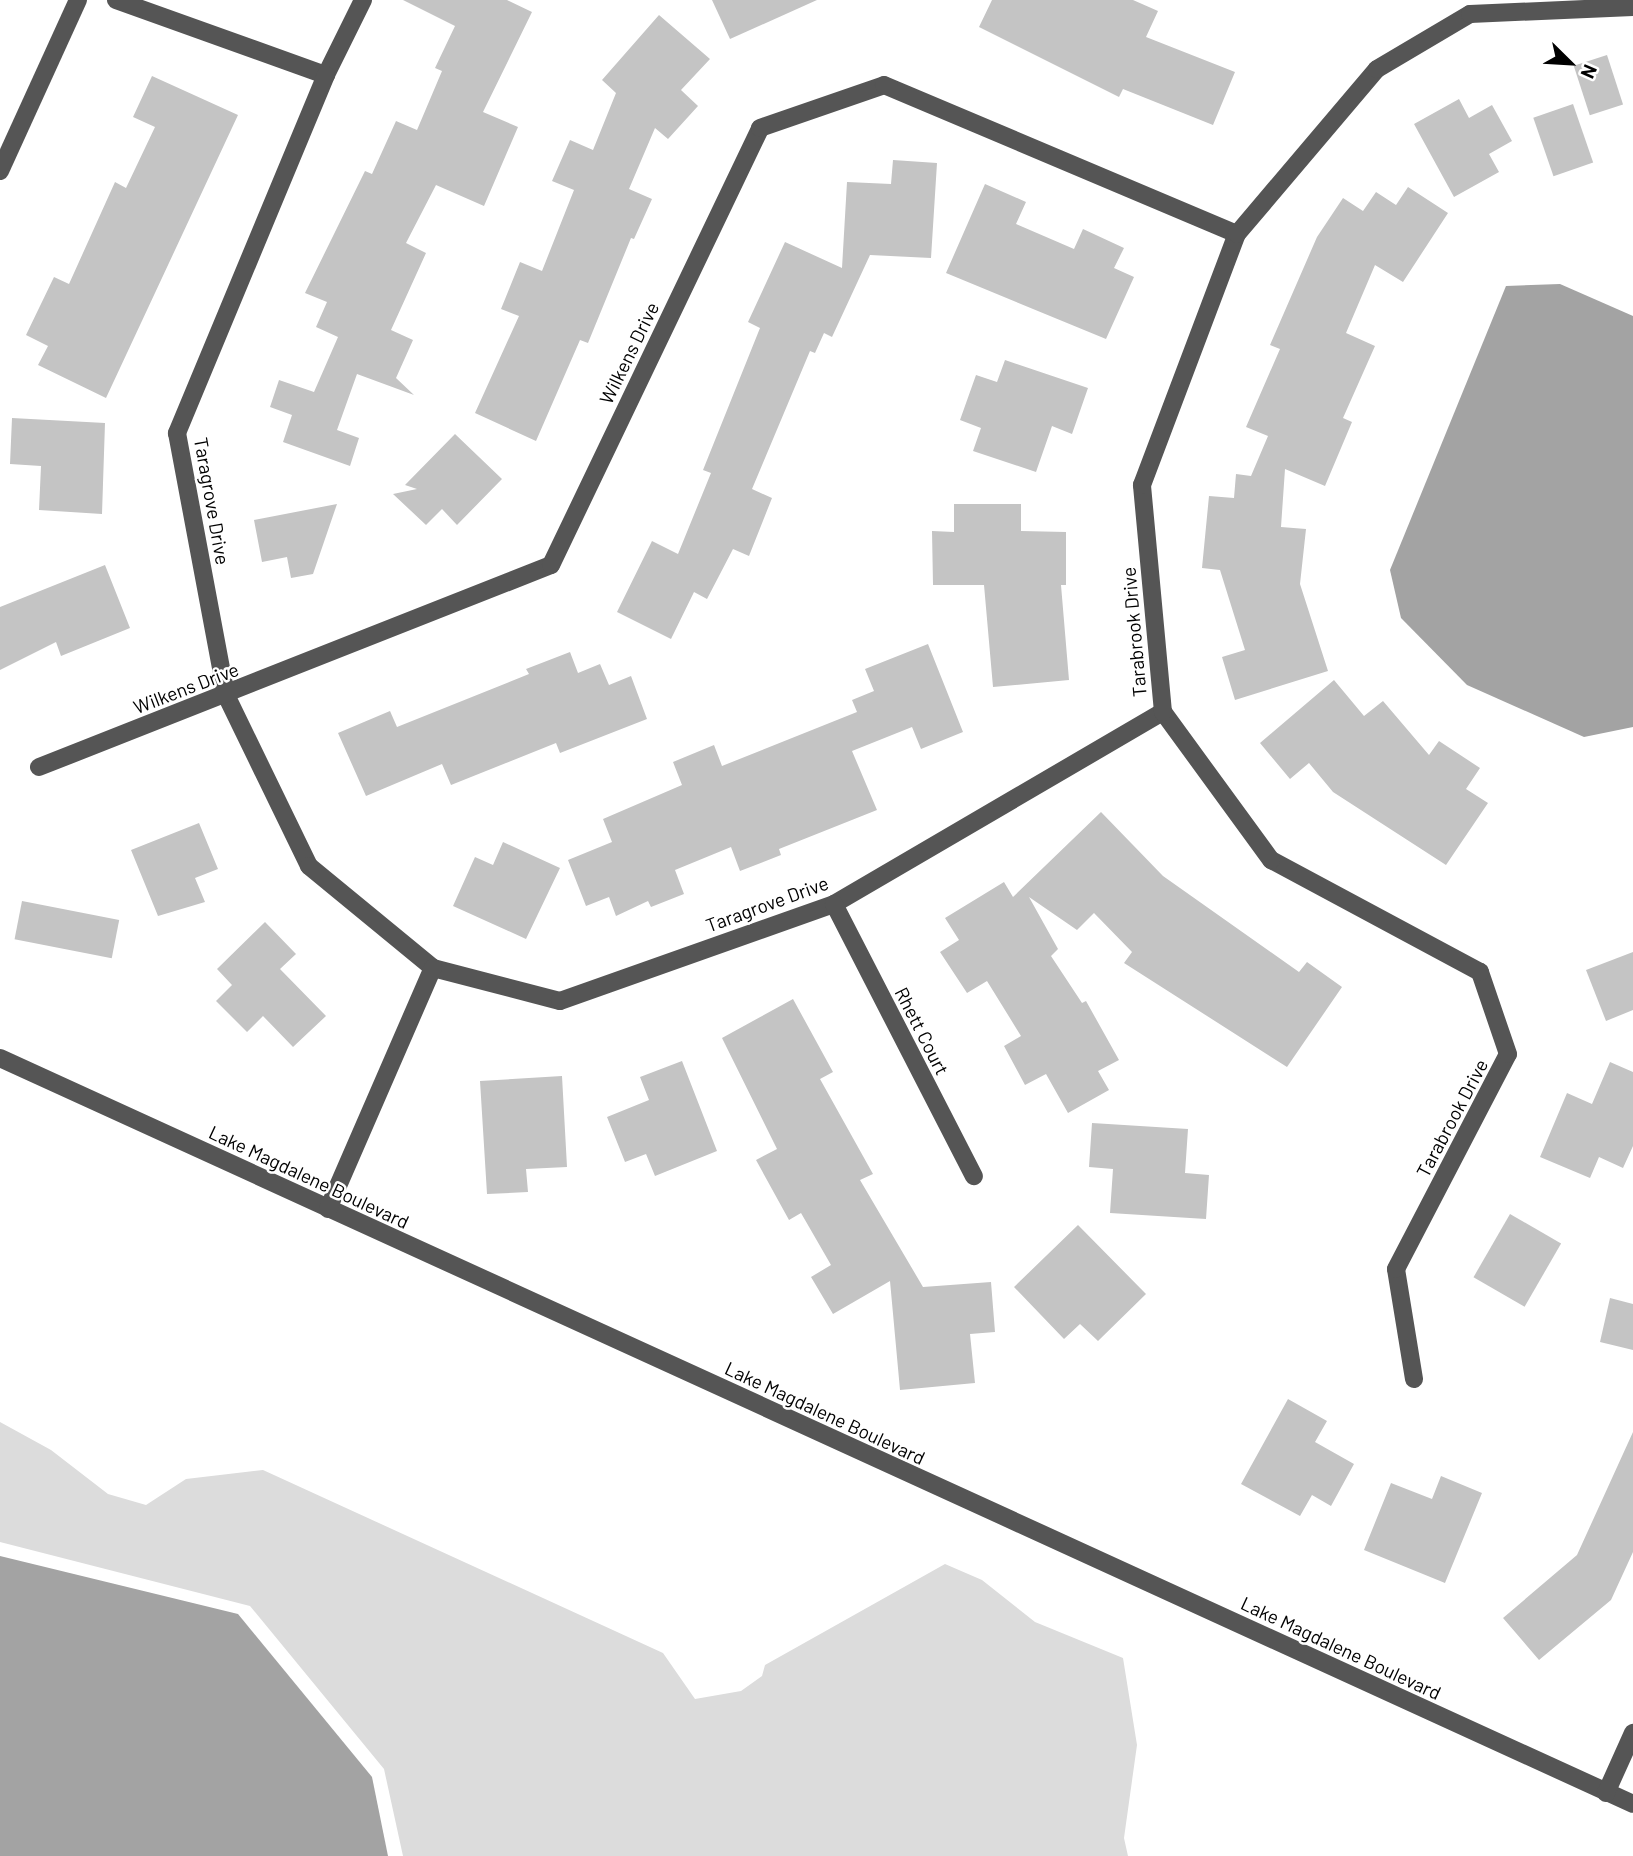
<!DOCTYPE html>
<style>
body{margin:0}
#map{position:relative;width:1633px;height:1856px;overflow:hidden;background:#fff;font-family:Barlow,sans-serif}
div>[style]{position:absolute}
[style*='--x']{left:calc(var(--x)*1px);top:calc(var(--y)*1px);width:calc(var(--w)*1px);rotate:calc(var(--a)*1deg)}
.green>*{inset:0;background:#dcdcdc}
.water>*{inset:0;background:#a3a3a3}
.building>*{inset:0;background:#c4c4c4;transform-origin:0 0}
.minor>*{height:18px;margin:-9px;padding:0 9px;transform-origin:9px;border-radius:9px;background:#555}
span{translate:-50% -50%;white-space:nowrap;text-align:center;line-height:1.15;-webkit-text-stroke:5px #fff;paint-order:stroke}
.street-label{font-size:19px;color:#000}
.north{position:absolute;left:1535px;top:28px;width:70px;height:70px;-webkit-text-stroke:5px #fff;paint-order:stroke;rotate:114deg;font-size:19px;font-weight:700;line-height:28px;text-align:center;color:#000}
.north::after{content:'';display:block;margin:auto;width:24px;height:32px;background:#000;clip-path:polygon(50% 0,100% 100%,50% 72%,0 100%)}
</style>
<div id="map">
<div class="green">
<i style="clip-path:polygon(0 1422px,51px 1450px,108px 1494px,146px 1505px,186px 1479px,263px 1470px,663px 1653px,695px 1699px,741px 1691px,762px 1676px,765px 1665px,945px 1564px,982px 1580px,1035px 1622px,1123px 1658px,1137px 1745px,1124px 1838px,1128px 1856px,403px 1856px,384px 1769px,250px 1606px,0 1542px)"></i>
</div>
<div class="water">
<i style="clip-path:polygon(1560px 284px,1633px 316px,1633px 727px,1584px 737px,1467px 685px,1401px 618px,1390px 570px,1506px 286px)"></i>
<i style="clip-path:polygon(0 1556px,238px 1614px,372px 1777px,388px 1856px,0 1856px)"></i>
</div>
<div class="building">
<i style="clip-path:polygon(403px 0,507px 0,532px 12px,483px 112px,518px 127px,484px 206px,436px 185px,406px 243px,426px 253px,391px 330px,413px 340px,396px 378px,414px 395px,357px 374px,337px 430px,359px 438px,350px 466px,283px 442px,292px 415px,270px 407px,279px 380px,314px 392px,338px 337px,316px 327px,327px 302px,305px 293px,365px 171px,372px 174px,396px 121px,417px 130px,442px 71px,435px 68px,455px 26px)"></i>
<i style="clip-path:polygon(712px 0,817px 0,730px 39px)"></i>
<i style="clip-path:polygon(992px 0,1133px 0,1158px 11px,1146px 37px,1235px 72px,1213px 125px,1123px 89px,1119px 97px,979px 27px)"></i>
<i style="clip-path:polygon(659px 15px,710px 59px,681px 90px,698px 106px,668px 139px,655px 128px,629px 189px,652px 199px,634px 239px,631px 238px,588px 343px,580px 340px,536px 441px,475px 413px,519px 316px,501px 309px,520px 262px,542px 271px,574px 190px,552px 181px,570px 140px,593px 150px,616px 93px,602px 80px)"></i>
<i style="left:1607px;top:55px;width:52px;height:35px;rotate:72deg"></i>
<i style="clip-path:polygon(152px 76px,238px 115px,106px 398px,38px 365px,48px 346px,26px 335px,54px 277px,69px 284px,115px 182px,126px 188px,155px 127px,133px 117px)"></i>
<i style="clip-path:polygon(1459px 99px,1469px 118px,1492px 105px,1512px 141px,1489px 154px,1499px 172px,1454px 197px,1414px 124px)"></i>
<i style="left:1573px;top:104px;width:62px;height:42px;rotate:71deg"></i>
<i style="clip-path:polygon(893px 160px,937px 163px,931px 258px,870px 255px,832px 337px,824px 333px,815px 353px,810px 351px,752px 489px,772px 498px,749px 556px,733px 549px,707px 599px,694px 592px,671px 639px,617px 612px,652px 541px,678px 554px,711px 473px,703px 470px,760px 328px,748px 322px,785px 242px,842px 268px,847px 182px,891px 184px)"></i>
<i style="clip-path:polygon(985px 184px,1026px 202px,1016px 224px,1074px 249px,1083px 229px,1124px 248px,1114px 268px,1134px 277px,1106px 339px,946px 273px)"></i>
<i style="clip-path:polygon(1408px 187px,1448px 213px,1403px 282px,1375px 265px,1346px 333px,1375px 346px,1343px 418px,1352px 422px,1325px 486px,1285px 469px,1281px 527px,1306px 529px,1300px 584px,1328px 671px,1235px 700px,1222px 657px,1245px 650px,1220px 570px,1202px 568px,1209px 496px,1234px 498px,1236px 474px,1251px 476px,1268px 436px,1246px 427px,1280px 349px,1270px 345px,1317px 237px,1343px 198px,1363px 211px,1376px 192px,1396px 205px)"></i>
<i style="clip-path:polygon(1005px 360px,1088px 388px,1072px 434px,1052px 426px,1036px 472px,973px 451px,981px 428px,960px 420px,976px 375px,997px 382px)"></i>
<i style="clip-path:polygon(12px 418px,105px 423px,102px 514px,39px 510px,41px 466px,10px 464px)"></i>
<i style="clip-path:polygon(455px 434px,502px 479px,457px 525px,442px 509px,426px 525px,393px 494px,417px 489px,405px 485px)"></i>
<i style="clip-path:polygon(337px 504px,313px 574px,291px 578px,287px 557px,262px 562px,254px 520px)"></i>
<i style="clip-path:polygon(954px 504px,1021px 504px,1021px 531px,1066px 532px,1066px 585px,1061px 585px,1069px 680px,993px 687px,984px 585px,933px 585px,932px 531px,954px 532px)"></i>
<i style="clip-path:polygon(105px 565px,130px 628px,61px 656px,56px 642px,0 670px,0 607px)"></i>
<i style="clip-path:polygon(928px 644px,963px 732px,921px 749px,912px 727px,852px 751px,877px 810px,779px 849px,781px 855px,740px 871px,731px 847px,675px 870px,684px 894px,651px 907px,648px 901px,616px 916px,609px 897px,586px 906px,568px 860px,612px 842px,603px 819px,682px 785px,673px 762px,714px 745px,722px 766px,857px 712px,852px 700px,874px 691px,865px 669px)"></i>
<i style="clip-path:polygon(570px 652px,578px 673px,600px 664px,609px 685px,631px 676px,647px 719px,560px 753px,556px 743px,451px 785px,442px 764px,366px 796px,338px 733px,390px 711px,397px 727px,529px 674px,526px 669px)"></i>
<i style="clip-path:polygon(1334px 680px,1364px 716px,1383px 701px,1429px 755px,1439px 741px,1480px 768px,1466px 789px,1488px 803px,1446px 865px,1333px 792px,1309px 763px,1290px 779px,1260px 743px)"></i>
<i style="clip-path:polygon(1101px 812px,1163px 876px,1299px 972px,1307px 962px,1342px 987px,1287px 1067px,1124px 963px,1132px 952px,1094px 913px,1077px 930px,1029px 897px,1058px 949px,1051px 956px,1082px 1003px,1086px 1001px,1119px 1060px,1098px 1071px,1109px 1090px,1068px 1113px,1046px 1074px,1025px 1085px,1004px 1046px,1021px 1036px,987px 981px,967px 993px,940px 952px,959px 940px,945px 918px,1004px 882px,1013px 897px)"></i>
<i style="clip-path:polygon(199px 823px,218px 869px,195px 878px,205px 902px,158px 916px,131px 850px)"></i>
<i style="clip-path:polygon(503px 842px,560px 868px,526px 939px,453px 906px,475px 857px,493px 865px)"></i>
<i style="left:22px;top:901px;width:99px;height:39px;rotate:11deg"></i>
<i style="clip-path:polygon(265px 922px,296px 954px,280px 969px,326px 1016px,293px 1047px,263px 1016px,247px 1032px,216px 1001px,232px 985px,217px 969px)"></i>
<i style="clip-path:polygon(1633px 952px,1633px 1010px,1606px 1021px,1586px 970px)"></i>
<i style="clip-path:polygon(793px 999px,833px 1072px,820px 1079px,873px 1174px,860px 1180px,923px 1287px,991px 1282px,995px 1332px,970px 1334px,975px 1383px,900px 1390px,890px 1281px,833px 1314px,811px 1277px,831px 1265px,801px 1213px,789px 1220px,756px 1160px,777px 1149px,722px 1038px)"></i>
<i style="clip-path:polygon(682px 1061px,717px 1151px,655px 1176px,646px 1154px,625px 1162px,607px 1117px,649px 1100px,640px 1077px)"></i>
<i style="clip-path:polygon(1610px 1062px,1633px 1072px,1633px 1146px,1623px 1168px,1599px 1157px,1590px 1178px,1540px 1157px,1567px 1093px,1592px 1104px)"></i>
<i style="clip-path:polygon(562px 1076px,567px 1167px,526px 1169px,528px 1192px,487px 1194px,480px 1081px)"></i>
<i style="clip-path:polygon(1092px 1123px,1188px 1129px,1185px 1173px,1209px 1175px,1206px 1219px,1110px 1213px,1113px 1169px,1089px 1167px)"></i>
<i style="left:1510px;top:1214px;width:59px;height:73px;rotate:30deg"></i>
<i style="clip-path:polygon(1078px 1225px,1146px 1294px,1098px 1341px,1080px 1324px,1064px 1339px,1014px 1287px)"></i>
<i style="clip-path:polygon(1610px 1298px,1633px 1304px,1633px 1350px,1600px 1342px)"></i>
<i style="clip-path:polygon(1288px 1399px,1327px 1421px,1315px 1442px,1354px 1464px,1331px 1506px,1312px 1495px,1300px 1516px,1241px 1484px)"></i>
<i style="clip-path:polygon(1633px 1432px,1633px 1552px,1611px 1600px,1539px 1660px,1503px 1618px,1577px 1555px)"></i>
<i style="clip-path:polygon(1441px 1476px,1482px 1493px,1445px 1583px,1364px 1550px,1391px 1483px,1432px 1499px)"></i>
</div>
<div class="minor">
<i style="--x:116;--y:0;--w:223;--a:19.7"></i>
<i style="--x:363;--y:0;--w:84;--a:116.3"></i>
<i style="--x:326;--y:75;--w:388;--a:112.6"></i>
<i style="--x:177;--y:433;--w:267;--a:79.4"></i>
<i style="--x:226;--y:695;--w:190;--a:64.1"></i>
<i style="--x:309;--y:866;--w:161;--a:39.4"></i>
<i style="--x:433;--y:968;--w:131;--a:14.6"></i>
<i style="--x:560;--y:1001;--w:291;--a:-19.5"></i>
<i style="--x:834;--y:904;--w:381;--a:-30.3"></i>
<i style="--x:0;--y:171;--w:188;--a:-65.5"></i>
<i style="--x:39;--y:767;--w:550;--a:-21.53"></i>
<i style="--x:551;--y:565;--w:484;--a:-64.4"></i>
<i style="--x:760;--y:128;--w:131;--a:-19.1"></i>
<i style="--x:884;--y:85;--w:383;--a:22.9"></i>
<i style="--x:834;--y:904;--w:306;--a:62.8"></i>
<i style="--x:0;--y:1058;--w:1795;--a:24.55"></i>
<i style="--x:328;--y:1209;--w:263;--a:-66.5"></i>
<i style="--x:1414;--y:1379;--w:111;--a:-99.3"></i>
<i style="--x:1396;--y:1269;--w:242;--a:-62.5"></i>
<i style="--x:1508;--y:1054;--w:87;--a:-108.9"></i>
<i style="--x:1480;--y:972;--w:237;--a:-151.8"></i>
<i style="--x:1271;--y:860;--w:183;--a:-126.1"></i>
<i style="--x:1163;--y:712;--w:228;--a:-95.3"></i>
<i style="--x:1142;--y:485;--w:268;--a:-69.3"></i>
<i style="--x:1237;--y:234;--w:216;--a:-49.7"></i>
<i style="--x:1377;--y:69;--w:108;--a:-30.6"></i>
<i style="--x:1470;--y:14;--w:163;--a:-2.5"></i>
<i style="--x:1606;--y:1793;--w:66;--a:-65.8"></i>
</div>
<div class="street-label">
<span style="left:629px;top:353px;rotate:-64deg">Wilkens Drive</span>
<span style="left:212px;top:501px;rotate:80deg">Taragrove Drive</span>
<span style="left:1134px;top:632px;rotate:-95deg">Tarabrook Drive</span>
<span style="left:186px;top:688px;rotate:-21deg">Wilkens Drive</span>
<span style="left:767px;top:904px;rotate:-20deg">Taragrove Drive</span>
<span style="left:922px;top:1031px;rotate:63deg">Rhett Court</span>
<span style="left:1452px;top:1118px;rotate:-62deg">Tarabrook Drive</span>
<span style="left:309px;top:1177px;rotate:25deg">Lake Magdalene Boulevard</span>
<span style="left:825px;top:1413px;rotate:25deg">Lake Magdalene Boulevard</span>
<span style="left:1341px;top:1648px;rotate:25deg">Lake Magdalene Boulevard</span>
</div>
<div class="north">N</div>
</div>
